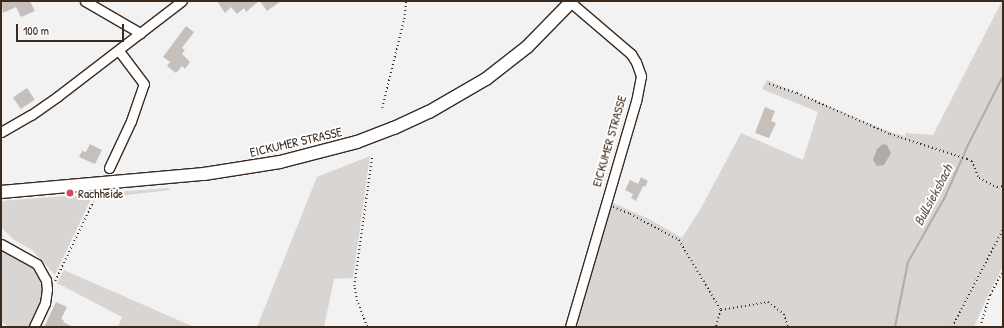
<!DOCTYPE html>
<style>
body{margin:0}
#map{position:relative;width:1004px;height:328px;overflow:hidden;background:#f3f2f2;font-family:"Patrick Hand",sans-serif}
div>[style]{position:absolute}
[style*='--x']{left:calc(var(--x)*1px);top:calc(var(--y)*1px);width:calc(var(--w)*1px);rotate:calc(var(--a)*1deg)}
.green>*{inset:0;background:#d8d5d2}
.water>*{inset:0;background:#b2aba7}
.stream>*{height:2px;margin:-1px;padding:0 1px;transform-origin:1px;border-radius:1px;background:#b2aba7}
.building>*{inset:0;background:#c6c0bd;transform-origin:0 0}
.path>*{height:1.5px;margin-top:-0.75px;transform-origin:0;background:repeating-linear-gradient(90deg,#3b2a1e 0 1px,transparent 0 4px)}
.roads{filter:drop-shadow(1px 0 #3b2a1e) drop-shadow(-1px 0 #3b2a1e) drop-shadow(0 1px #3b2a1e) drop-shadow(0 -1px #3b2a1e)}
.minor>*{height:9px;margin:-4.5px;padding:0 4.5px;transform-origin:4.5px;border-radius:4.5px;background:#fff}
.major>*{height:12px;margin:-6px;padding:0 6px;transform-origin:6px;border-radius:6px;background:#fff}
.dots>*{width:11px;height:11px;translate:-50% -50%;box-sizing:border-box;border:2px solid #fff;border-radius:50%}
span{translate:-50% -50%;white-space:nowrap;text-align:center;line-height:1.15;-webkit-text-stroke:4px #fff;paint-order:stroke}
.street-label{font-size:13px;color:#3b2a1e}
.poi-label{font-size:13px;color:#3b2a1e}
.left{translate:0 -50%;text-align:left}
.water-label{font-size:14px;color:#65574e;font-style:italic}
.frame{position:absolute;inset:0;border:2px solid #3b2a1e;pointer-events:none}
.scale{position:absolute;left:16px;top:24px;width:108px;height:18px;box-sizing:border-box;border:2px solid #3b2a1e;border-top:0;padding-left:5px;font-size:12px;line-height:14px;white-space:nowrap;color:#3b2a1e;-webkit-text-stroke:3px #fff;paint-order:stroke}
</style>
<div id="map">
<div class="green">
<i style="clip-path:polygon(1002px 1px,1003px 266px,989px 293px,974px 327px,575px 327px,611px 202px,651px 220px,682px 238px,701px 208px,741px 133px,803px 160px,818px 112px,762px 89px,767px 80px,890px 132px,905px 136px,906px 133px,933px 135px)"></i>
<i style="clip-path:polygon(370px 156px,353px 278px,334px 279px,324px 327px,257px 327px,317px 177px)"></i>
<i style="clip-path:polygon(168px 188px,171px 190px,91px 199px,55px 275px,32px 250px,14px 240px,1px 227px,1px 201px)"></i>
<i style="clip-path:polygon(1px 248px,20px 257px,35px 269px,40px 276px,43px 284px,42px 303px,30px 327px,9px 327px,1px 322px)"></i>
<i style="clip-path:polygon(64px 270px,194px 327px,118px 327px,122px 317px,57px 283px)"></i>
</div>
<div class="water">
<i style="clip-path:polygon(883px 144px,887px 145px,891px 153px,884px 165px,877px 166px,873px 160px,877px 149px)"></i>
</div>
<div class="stream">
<i style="--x:895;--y:327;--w:66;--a:-78.7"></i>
<i style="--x:908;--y:262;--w:73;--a:-60.3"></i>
<i style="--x:944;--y:199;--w:59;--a:-66"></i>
<i style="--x:968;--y:145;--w:77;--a:-63.1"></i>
</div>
<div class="building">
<i style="clip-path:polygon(1px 1px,30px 1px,35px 11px,21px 17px,16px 7px,3px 13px)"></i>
<i style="clip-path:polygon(217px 1px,259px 1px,246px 12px,244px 8px,237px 14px,231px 7px,225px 13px)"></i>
<i style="clip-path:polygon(260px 1px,281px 1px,267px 11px)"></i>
<i style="clip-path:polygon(186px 26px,194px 32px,182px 48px,185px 50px,182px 54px,190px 62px,185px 69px,182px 66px,176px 73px,167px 66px,170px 62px,163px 57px)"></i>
<i style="left:27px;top:88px;width:14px;height:17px;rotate:56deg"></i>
<i style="clip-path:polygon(765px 107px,775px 111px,771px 121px,776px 123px,769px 138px,755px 133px)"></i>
<i style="clip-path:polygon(90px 144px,102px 150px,95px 164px,79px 157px,82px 151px,86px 152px)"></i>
<i style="clip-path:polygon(641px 177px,648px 181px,645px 187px,643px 186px,636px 201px,631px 198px,633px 194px,625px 190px,630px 180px,638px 184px)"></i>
<i style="clip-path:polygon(56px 302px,67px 307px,61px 319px,64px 320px,63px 322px,73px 327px,44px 327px)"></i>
</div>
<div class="path">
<i style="--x:769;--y:84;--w:29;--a:18"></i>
<i style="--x:797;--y:93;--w:102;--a:23.8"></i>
<i style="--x:890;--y:134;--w:81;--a:18"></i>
<i style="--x:967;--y:159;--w:5;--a:22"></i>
<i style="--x:972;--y:161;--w:18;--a:68"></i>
<i style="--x:979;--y:178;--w:20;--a:27"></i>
<i style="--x:997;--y:187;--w:6;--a:-9"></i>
<i style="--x:382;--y:108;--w:92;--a:-76.1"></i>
<i style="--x:404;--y:19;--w:18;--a:-84"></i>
<i style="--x:613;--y:207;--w:18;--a:22"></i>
<i style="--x:630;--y:214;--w:55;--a:28"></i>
<i style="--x:679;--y:240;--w:82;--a:59"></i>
<i style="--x:721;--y:310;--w:18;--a:106"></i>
<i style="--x:55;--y:281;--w:88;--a:-64.3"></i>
<i style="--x:721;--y:310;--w:48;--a:-9.7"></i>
<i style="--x:768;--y:302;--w:20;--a:37"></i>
<i style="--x:784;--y:314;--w:14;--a:73"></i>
<i style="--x:367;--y:327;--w:28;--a:-111"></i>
<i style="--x:357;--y:301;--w:15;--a:-101"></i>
<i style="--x:354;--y:286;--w:130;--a:-82.1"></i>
<i style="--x:952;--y:327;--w:110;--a:-62.5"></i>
<i style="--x:980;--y:327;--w:34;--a:-73"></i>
<i style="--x:990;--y:295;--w:27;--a:-62"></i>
</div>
<div class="roads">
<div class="minor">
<i style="--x:85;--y:1;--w:64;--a:30.2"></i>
<i style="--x:569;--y:1;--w:82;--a:40.5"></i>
<i style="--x:631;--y:54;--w:9;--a:58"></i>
<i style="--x:636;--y:62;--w:15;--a:70"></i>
<i style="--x:641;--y:76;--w:25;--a:101"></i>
<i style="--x:636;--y:101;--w:235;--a:106.3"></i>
<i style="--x:1;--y:132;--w:34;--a:-30"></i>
<i style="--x:31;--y:115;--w:33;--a:-35"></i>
<i style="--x:58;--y:96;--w:156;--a:-37.5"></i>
<i style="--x:109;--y:168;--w:52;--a:-64.9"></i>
<i style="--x:131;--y:121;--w:39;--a:-71"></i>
<i style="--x:144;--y:84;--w:41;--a:-127.1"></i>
<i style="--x:1;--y:244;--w:41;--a:29.1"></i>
<i style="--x:37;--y:264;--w:18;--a:61"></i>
<i style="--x:46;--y:280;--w:9;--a:84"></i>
<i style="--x:47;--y:289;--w:14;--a:98"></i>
<i style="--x:45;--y:303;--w:26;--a:115"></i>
</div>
<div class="major">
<i style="--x:1;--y:192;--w:204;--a:-5.1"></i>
<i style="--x:204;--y:174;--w:77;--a:-9"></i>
<i style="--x:280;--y:162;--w:80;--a:-14.6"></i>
<i style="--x:357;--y:142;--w:40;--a:-21"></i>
<i style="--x:394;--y:128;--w:38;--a:-25"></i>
<i style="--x:429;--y:112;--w:66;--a:-30.1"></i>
<i style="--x:486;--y:79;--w:52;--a:-38"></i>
<i style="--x:527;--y:47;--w:64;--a:-45.6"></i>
</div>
</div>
<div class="dots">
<i style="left:70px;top:193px;background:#d1495b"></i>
</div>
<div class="street-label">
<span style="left:609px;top:141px;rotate:-74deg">EICKUMER STRASSE</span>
<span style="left:296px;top:142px;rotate:-13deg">EICKUMER STRASSE</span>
</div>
<div class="poi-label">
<span class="left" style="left:78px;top:193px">Rachheide</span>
</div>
<div class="water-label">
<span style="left:933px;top:195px;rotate:-62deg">Bullsieksbach</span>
</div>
<div class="frame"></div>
<div class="scale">100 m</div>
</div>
